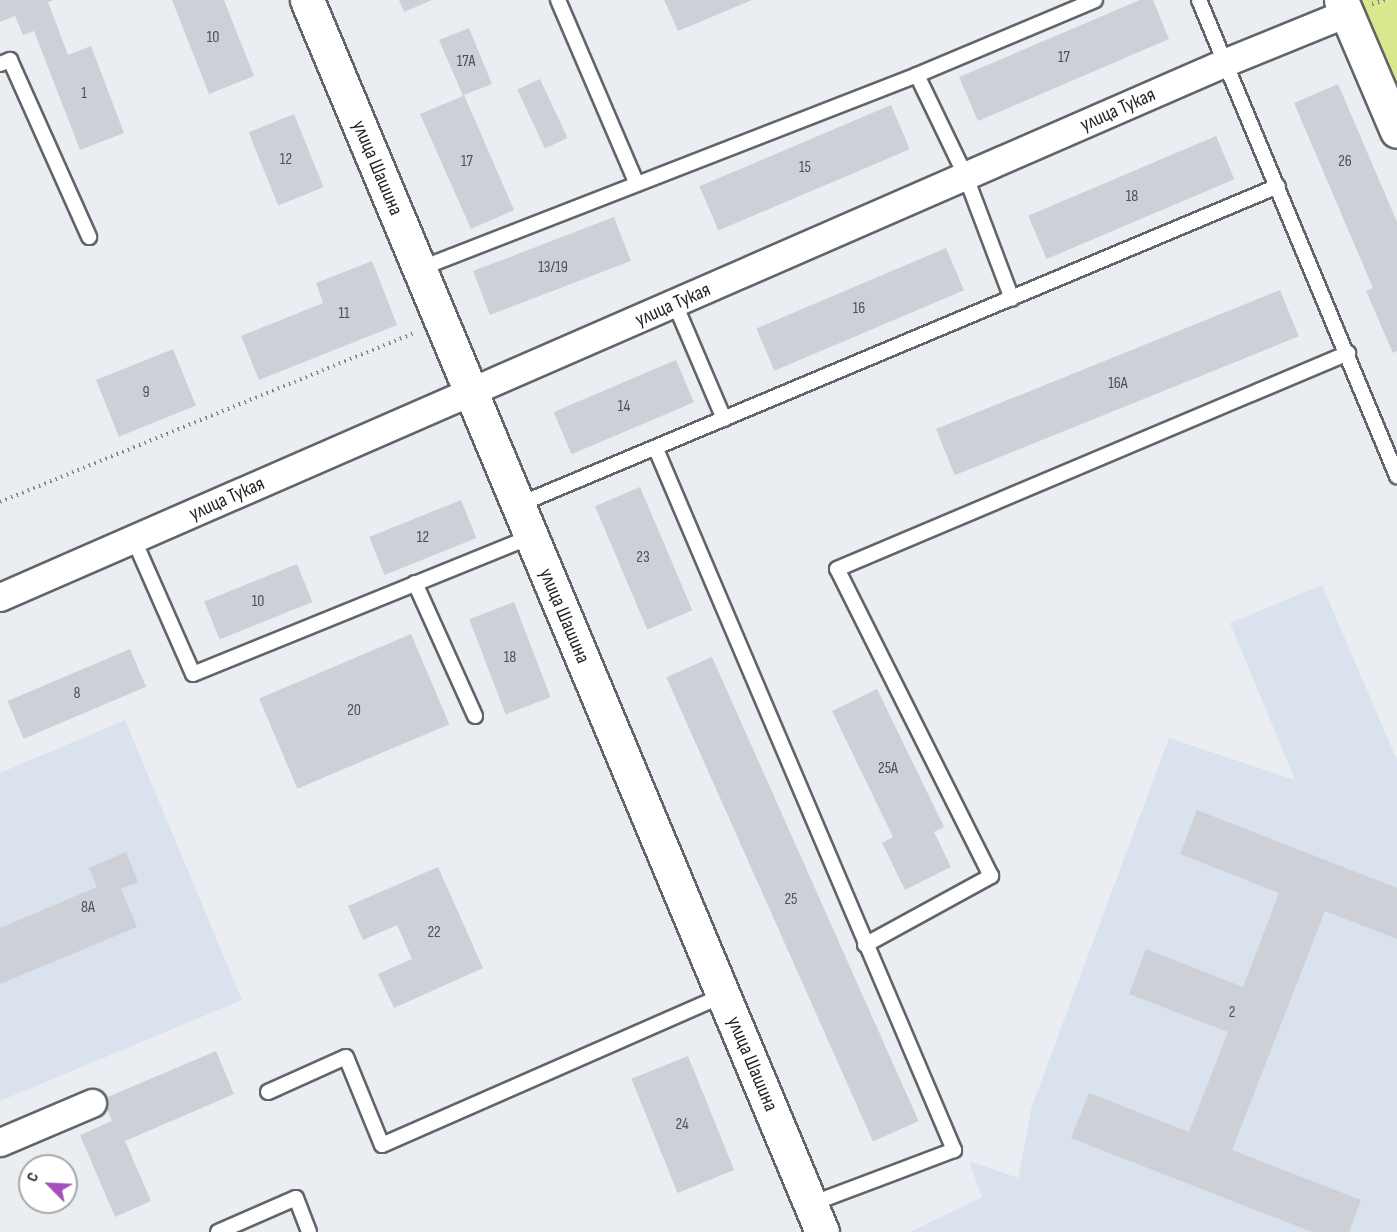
<!DOCTYPE html>
<meta charset="utf-8">
<style>
body{margin:0}
#map{position:relative;width:1397px;height:1232px;overflow:hidden;background:#eaeef3;font-family:"Sofia Sans Condensed",sans-serif}
div>[style]{position:absolute}
[style*='--x']{left:calc(var(--x)*1px);top:calc(var(--y)*1px);width:calc(var(--w)*1px);rotate:calc(var(--a)*1deg)}
.built>*{inset:0;background:#dae2ee}
.green>*{inset:0;background:#d9e88f}
.building>*{inset:0;background:#cdd0d6;transform-origin:0 0}
.path>*{height:4px;margin-top:-2px;transform-origin:0;background:repeating-linear-gradient(90deg,#828588 0 1.5px,transparent 0 6px)}
.roads{filter:drop-shadow(2px 0 #61656a) drop-shadow(-2px 0 #61656a) drop-shadow(0 2px #61656a) drop-shadow(0 -2px #61656a)}
.service>*{height:14px;margin:-7px;padding:0 7px;transform-origin:7px;border-radius:7px;background:#fff}
.minor>*{height:27px;margin:-13.5px;padding:0 13.5px;transform-origin:13.5px;border-radius:13.5px;background:#fff}
.tertiary>*{height:33px;margin:-16.5px;padding:0 16.5px;transform-origin:16.5px;border-radius:16.5px;background:#fff}
.secondary>*{height:33px;margin:-16.5px;padding:0 16.5px;transform-origin:16.5px;border-radius:16.5px;background:#fff}
span{translate:-50% -50%;white-space:nowrap;text-align:center;line-height:1.15;-webkit-text-stroke:4.5px #fff;paint-order:stroke}
.number-label{font-size:16px;color:#4e5053}
.number-label span{-webkit-text-stroke-width:0}
.street-label{font-size:20px;color:#242527}
.north{position:absolute;left:18px;top:1154px;width:60px;height:60px;box-sizing:border-box;background:#fff;border:2px solid #a7a8a9;border-radius:50%;rotate:294deg;font-size:16px;font-weight:700;line-height:24px;text-align:center;color:#242527}
.north::after{content:'';display:block;margin:auto;width:21px;height:27px;background:#a750bd;clip-path:polygon(50% 0,100% 100%,50% 72%,0 100%)}
</style>
<div id="map">
<div class="built">
<i style="clip-path:polygon(1322px 585px,1397px 760px,1397px 1232px,910px 1232px,982px 1197px,969px 1161px,1018px 1178px,1032px 1106px,1169px 738px,1295px 780px,1230px 623px)"></i>
<i style="clip-path:polygon(125px 720px,242px 1000px,0 1101px,0 773px)"></i>
</div>
<div class="green">
<i style="clip-path:polygon(1347px 0,1397px 0,1397px 119px)"></i>
</div>
<div class="building">
<i style="clip-path:polygon(0 0,54px 0,48px 2px,68px 55px,91px 46px,124px 133px,80px 150px,34px 31px,23px 35px,15px 16px,0 22px)"></i>
<i style="clip-path:polygon(172px 0,224px 0,254px 76px,209px 94px)"></i>
<i style="clip-path:polygon(399px 0,432px 0,404px 12px)"></i>
<i style="clip-path:polygon(664px 0,752px 0,678px 31px)"></i>
<i style="clip-path:polygon(1140px 0,1153px 0,1169px 39px,978px 121px,959px 77px)"></i>
<i style="clip-path:polygon(469px 28px,492px 84px,464px 95px,514px 210px,471px 229px,420px 114px,463px 96px,439px 40px)"></i>
<i style="left:540px;top:79px;width:65px;height:25px;rotate:65deg"></i>
<i style="clip-path:polygon(1338px 84px,1397px 222px,1397px 351px,1393px 353px,1366px 291px,1373px 288px,1294px 103px)"></i>
<i style="left:891px;top:105px;width:48px;height:208px;rotate:67deg"></i>
<i style="left:294px;top:114px;width:79px;height:49px;rotate:68deg"></i>
<i style="left:1216px;top:136px;width:47px;height:204px;rotate:67deg"></i>
<i style="left:614px;top:217px;width:47px;height:151px;rotate:69deg"></i>
<i style="left:946px;top:248px;width:46px;height:206px;rotate:67deg"></i>
<i style="clip-path:polygon(372px 261px,397px 325px,259px 380px,241px 336px,323px 303px,316px 283px)"></i>
<i style="left:1280px;top:290px;width:50px;height:371px;rotate:68deg"></i>
<i style="left:173px;top:349px;width:61px;height:83px;rotate:68deg"></i>
<i style="left:676px;top:360px;width:46px;height:133px;rotate:67deg"></i>
<i style="left:640px;top:487px;width:134px;height:49px;rotate:67deg"></i>
<i style="left:461px;top:500px;width:41px;height:99px;rotate:68deg"></i>
<i style="left:297px;top:564px;width:41px;height:100px;rotate:68deg"></i>
<i style="left:514px;top:602px;width:102px;height:48px;rotate:69deg"></i>
<i style="left:411px;top:634px;width:98px;height:165px;rotate:67deg"></i>
<i style="left:130px;top:649px;width:41px;height:133px;rotate:67deg"></i>
<i style="left:712px;top:657px;width:508px;height:50px;rotate:66deg"></i>
<i style="clip-path:polygon(877px 689px,944px 827px,934px 832px,951px 867px,905px 890px,882px 843px,893px 837px,832px 711px)"></i>
<i style="clip-path:polygon(1197px 810px,1397px 888px,1397px 939px,1325px 911px,1232px 1150px,1361px 1200px,1349px 1232px,1312px 1232px,1071px 1138px,1089px 1093px,1189px 1132px,1228px 1032px,1129px 994px,1146px 949px,1243px 987px,1279px 893px,1180px 854px)"></i>
<i style="clip-path:polygon(126px 852px,138px 882px,121px 889px,137px 927px,0 984px,0 928px,97px 887px,89px 868px)"></i>
<i style="clip-path:polygon(438px 867px,483px 968px,394px 1008px,378px 974px,412px 959px,397px 925px,363px 940px,348px 906px)"></i>
<i style="clip-path:polygon(216px 1051px,234px 1094px,125px 1141px,151px 1201px,115px 1217px,80px 1135px,112px 1121px,103px 1099px)"></i>
<i style="left:688px;top:1056px;width:123px;height:61px;rotate:68deg"></i>
</div>
<div class="path">
<i style="--x:1372;--y:4;--w:14;--a:-17"></i>
<i style="--x:0;--y:502;--w:449;--a:-22.2"></i>
</div>
<div class="roads">
<div class="service">
<i style="--x:558;--y:0;--w:200;--a:66.8"></i>
<i style="--x:1199;--y:0;--w:516;--a:67.41"></i>
<i style="--x:0;--y:64;--w:11;--a:-22"></i>
<i style="--x:10;--y:60;--w:194;--a:65.9"></i>
<i style="--x:917;--y:75;--w:113;--a:64.3"></i>
<i style="--x:966;--y:177;--w:130;--a:69.3"></i>
<i style="--x:419;--y:269;--w:534;--a:-21.28"></i>
<i style="--x:917;--y:75;--w:193;--a:-22.8"></i>
<i style="--x:675;--y:304;--w:125;--a:66.9"></i>
<i style="--x:656;--y:449;--w:762;--a:66.97"></i>
<i style="--x:954;--y:1150;--w:153;--a:159.3"></i>
<i style="--x:518;--y:505;--w:824;--a:-22.77"></i>
<i style="--x:134;--y:540;--w:146;--a:66.2"></i>
<i style="--x:193;--y:674;--w:364;--a:-22.1"></i>
<i style="--x:415;--y:583;--w:146;--a:65.7"></i>
<i style="--x:865;--y:945;--w:144;--a:-28.7"></i>
<i style="--x:991;--y:876;--w:343;--a:-116.6"></i>
<i style="--x:837;--y:569;--w:555;--a:-22.91"></i>
<i style="--x:268;--y:1092;--w:85;--a:-24.2"></i>
<i style="--x:346;--y:1057;--w:95;--a:67.8"></i>
<i style="--x:382;--y:1145;--w:373;--a:-23.7"></i>
<i style="--x:218;--y:1232;--w:85;--a:-23.6"></i>
<i style="--x:296;--y:1198;--w:36;--a:69"></i>
</div>
<div class="minor">
<i style="--x:0;--y:597;--w:1338;--a:-23.58"></i>
<i style="--x:1226;--y:62;--w:130;--a:-22.2"></i>
<i style="--x:0;--y:1142;--w:100;--a:-23"></i>
</div>
<div class="tertiary">
<i style="--x:1341;--y:0;--w:142;--a:66.9"></i>
</div>
<div class="secondary">
<i style="--x:307;--y:0;--w:1335;--a:67.31"></i>
</div>
</div>
<div class="number-label">
<span style="left:213px;top:38px">10</span>
<span style="left:1064px;top:58px">17</span>
<span style="left:466px;top:62px">17А</span>
<span style="left:84px;top:94px">1</span>
<span style="left:286px;top:160px">12</span>
<span style="left:467px;top:162px">17</span>
<span style="left:1345px;top:162px">26</span>
<span style="left:805px;top:168px">15</span>
<span style="left:1132px;top:197px">18</span>
<span style="left:553px;top:268px">13/19</span>
<span style="left:859px;top:309px">16</span>
<span style="left:344px;top:314px">11</span>
<span style="left:1118px;top:384px">16А</span>
<span style="left:146px;top:393px">9</span>
<span style="left:624px;top:407px">14</span>
<span style="left:423px;top:538px">12</span>
<span style="left:643px;top:558px">23</span>
<span style="left:258px;top:602px">10</span>
<span style="left:510px;top:658px">18</span>
<span style="left:77px;top:694px">8</span>
<span style="left:354px;top:711px">20</span>
<span style="left:888px;top:769px">25А</span>
<span style="left:791px;top:900px">25</span>
<span style="left:88px;top:908px">8А</span>
<span style="left:434px;top:933px">22</span>
<span style="left:1232px;top:1013px">2</span>
<span style="left:682px;top:1125px">24</span>
</div>
<div class="street-label">
<span style="left:1118px;top:110px;rotate:-24deg">улица Тукая</span>
<span style="left:377px;top:168px;rotate:67deg">улица Шашина</span>
<span style="left:673px;top:305px;rotate:-24deg">улица Тукая</span>
<span style="left:227px;top:499px;rotate:-24deg">улица Тукая</span>
<span style="left:564px;top:616px;rotate:67deg">улица Шашина</span>
<span style="left:752px;top:1064px;rotate:67deg">улица Шашина</span>
</div>
<div class="north">С</div>
</div>
